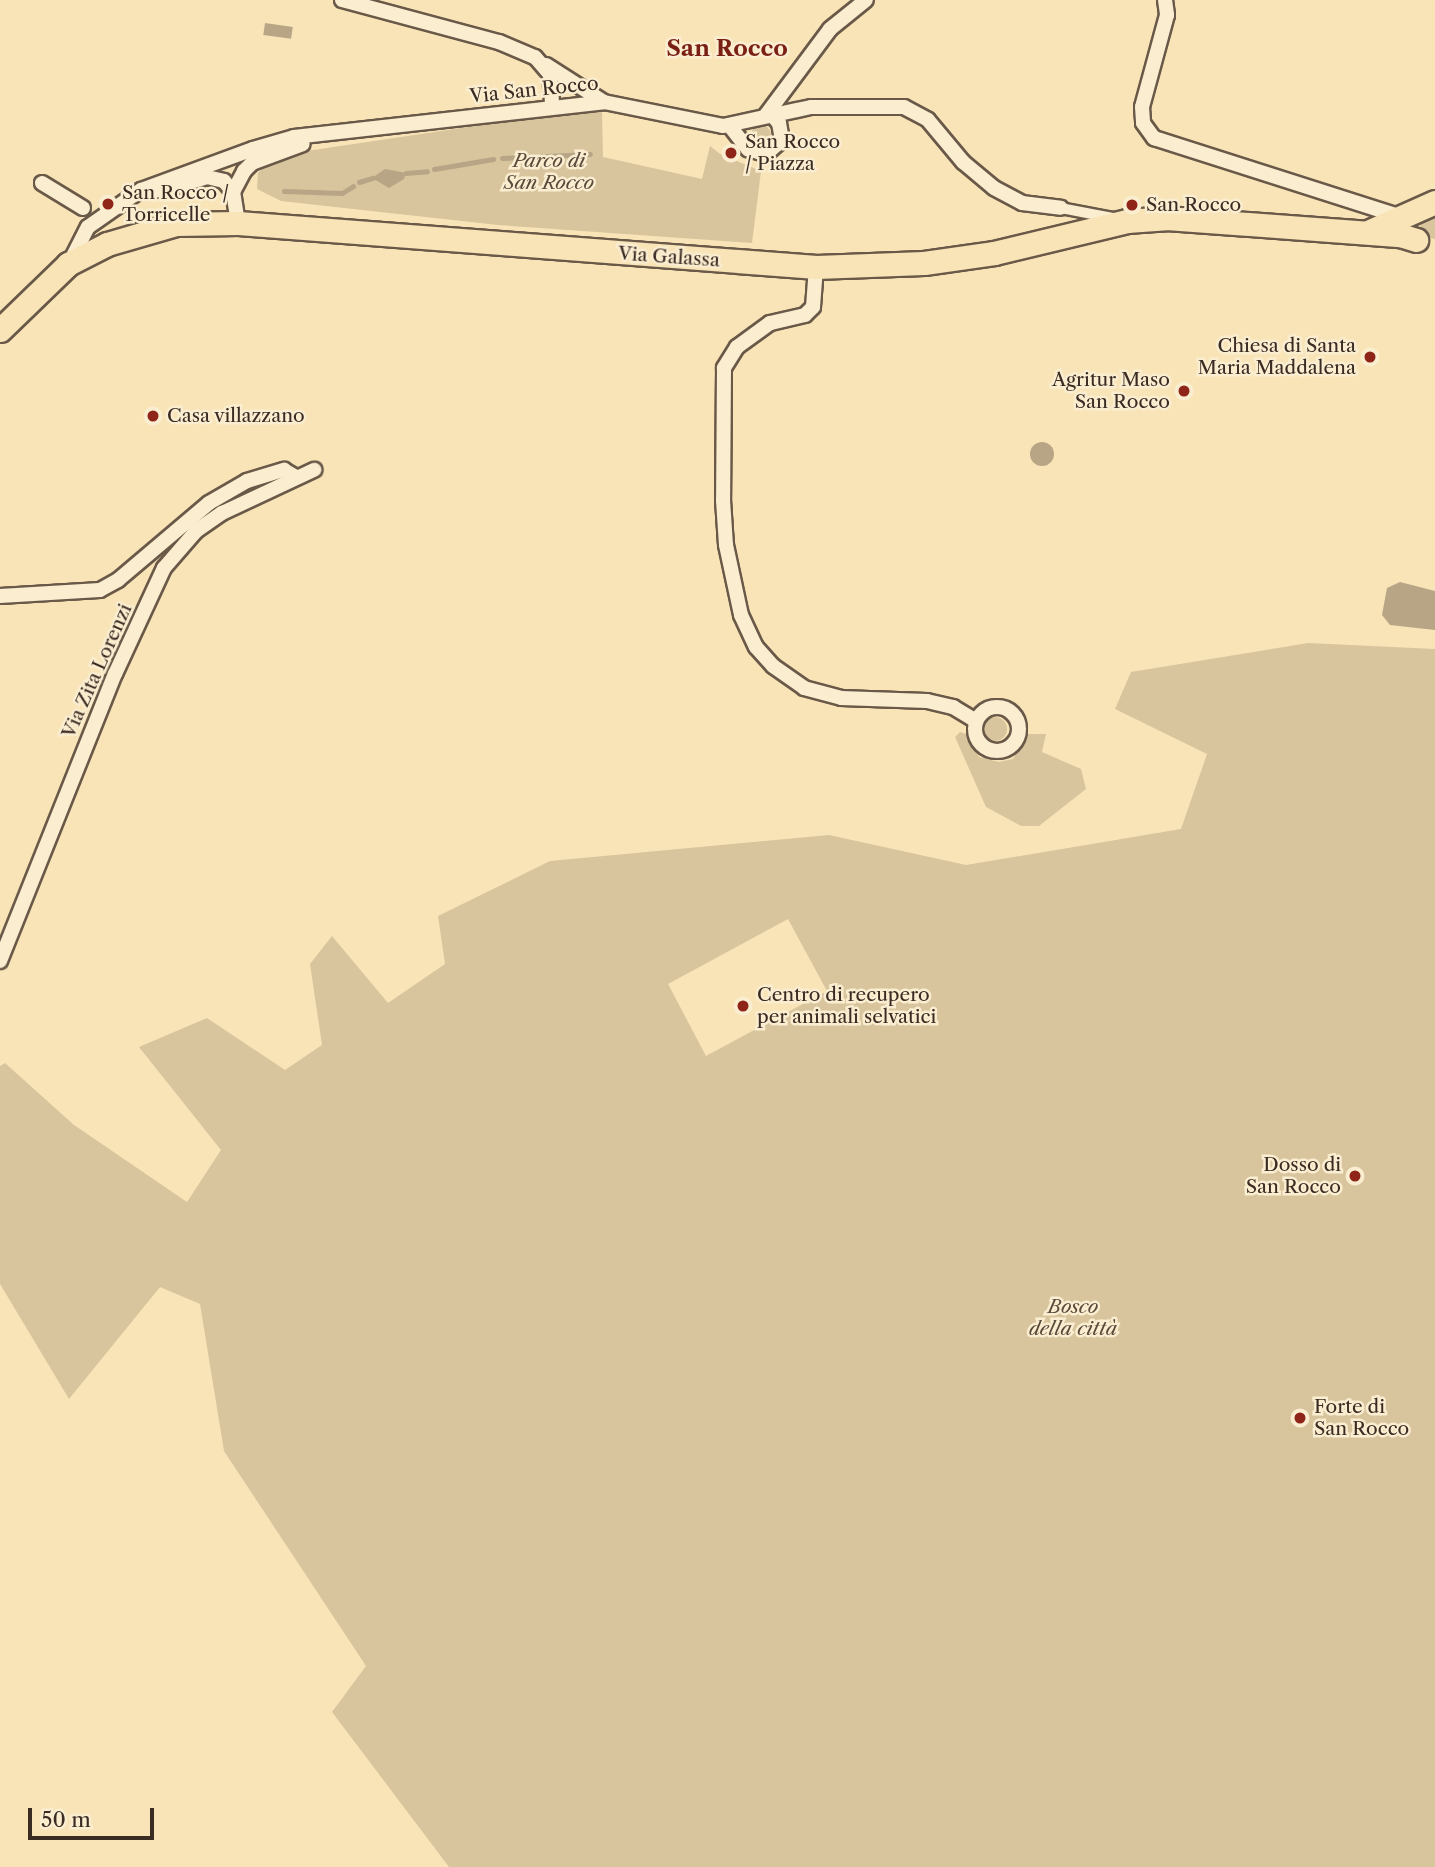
<!DOCTYPE html>
<meta charset="utf-8">
<style>
body{margin:0}
#map{position:relative;width:1435px;height:1867px;overflow:hidden;background:#f8e4b7;font-family:"Libre Caslon Text",serif}
div>[style]{position:absolute}
[style*='--x']{left:calc(var(--x)*1px);top:calc(var(--y)*1px);width:calc(var(--w)*1px);rotate:calc(var(--a)*1deg)}
.green>*{inset:0;background:#d8c59e}
.round{border-radius:50%}
.water>*{inset:0;background:#b7a585;transform-origin:0 0}
.stream>*{height:5px;margin:-2.5px;padding:0 2.5px;transform-origin:2.5px;border-radius:2.5px;background:#b7a585}
.roads{filter:drop-shadow(2px 0 #6a5948) drop-shadow(-2px 0 #6a5948) drop-shadow(0 2px #6a5948) drop-shadow(0 -2px #6a5948)}
.pedestrian>*{height:10px;margin:-5px;padding:0 5px;transform-origin:5px;border-radius:5px;background:#faedd0}
.minor>*{height:14px;margin:-7px;padding:0 7px;transform-origin:7px;border-radius:7px;background:#faedd0}
.minor>.ring{margin:-7px;padding:0;box-sizing:content-box;background:none;border:14px solid #faedd0;border-radius:50%}
.primary>*{height:23px;margin:-11.5px;padding:0 11.5px;transform-origin:11.5px;border-radius:11.5px;background:#f8e4b7}
.dots>*{width:19px;height:19px;translate:-50% -50%;box-sizing:border-box;border:4px solid #faedd0;border-radius:50%}
span{translate:-50% -50%;white-space:nowrap;text-align:center;line-height:1.15;-webkit-text-stroke:5px #faedd0;paint-order:stroke}
.street-label{font-size:19px;color:#3a2b23}
.poi-label{font-size:19px;color:#3a2b23}
.left{translate:0 -50%;text-align:left}
.right{translate:-100% -50%;text-align:right}
.park-label{font-size:19px;color:#5a4a3c;font-style:italic}
.quarter-label{font-size:23px;color:#7a1f14;font-weight:700}
.scale{position:absolute;left:28px;top:1808px;width:126px;height:32px;box-sizing:border-box;border:4px solid #3a2b23;border-top:0;padding-left:9px;font-size:21px;line-height:24px;white-space:nowrap;color:#3a2b23;-webkit-text-stroke:5px #faedd0;paint-order:stroke}
</style>
<div id="map">
<div class="green">
<i style="clip-path:polygon(602px 112px,603px 157px,702px 179px,710px 146px,720px 154px,761px 171px,752px 243px,498px 225px,281px 201px,257px 189px,258px 173px,266px 164px,300px 152px,549px 115px)"></i>
<i class="round" style="left:751px;top:125px;width:20px;height:20px"></i>
<i style="clip-path:polygon(1435px 211px,1435px 239px,1430px 238px,1421px 230px,1420px 221px)"></i>
<i style="clip-path:polygon(evenodd,1308px 643px,1435px 649px,1435px 1867px,449px 1867px,332px 1712px,366px 1666px,224px 1451px,200px 1304px,160px 1287px,69px 1399px,0 1284px,0 1066px,5px 1063px,74px 1125px,187px 1202px,221px 1150px,139px 1047px,207px 1018px,285px 1070px,322px 1045px,310px 964px,332px 936px,388px 1003px,445px 964px,438px 916px,550px 861px,829px 835px,966px 865px,1181px 829px,1207px 754px,1115px 709px,1131px 672px,1308px 643px,788px 919px,827px 991px,706px 1056px,668px 984px,788px 919px)"></i>
<i class="round" style="left:983px;top:717px;width:24px;height:24px"></i>
<i style="clip-path:polygon(960px 732px,966px 734px,979px 757px,999px 762px,1013px 759px,1028px 734px,1046px 734px,1042px 752px,1081px 769px,1086px 789px,1039px 826px,1021px 826px,986px 807px,955px 737px)"></i>
</div>
<div class="water">
<i style="left:265px;top:23px;width:28px;height:12px;rotate:8deg"></i>
<i style="clip-path:polygon(385px 169px,406px 173px,404px 179px,389px 188px,372px 178px)"></i>
<i class="round" style="left:1030px;top:442px;width:24px;height:24px"></i>
<i style="clip-path:polygon(1400px 582px,1435px 591px,1435px 630px,1390px 625px,1382px 615px,1387px 588px)"></i>
</div>
<div class="stream">
<i style="--x:502;--y:158;--w:88;--a:-2.6"></i>
<i style="--x:434;--y:169;--w:60;--a:-9.6"></i>
<i style="--x:406;--y:173;--w:21;--a:-5"></i>
<i style="--x:359;--y:182;--w:14;--a:-17"></i>
<i style="--x:284;--y:191;--w:58;--a:2"></i>
<i style="--x:342;--y:193;--w:13;--a:-32"></i>
</div>
<div class="roads">
<div class="pedestrian">
<i style="--x:1061;--y:208;--w:53;--a:10.9"></i>
</div>
<div class="minor">
<i style="--x:342;--y:0;--w:163;--a:15"></i>
<i style="--x:499;--y:42;--w:39;--a:23"></i>
<i style="--x:535;--y:57;--w:23;--a:49"></i>
<i style="--x:550;--y:74;--w:32;--a:86"></i>
<i style="--x:1165;--y:0;--w:15;--a:82"></i>
<i style="--x:1167;--y:15;--w:95;--a:105.2"></i>
<i style="--x:1142;--y:107;--w:16;--a:86"></i>
<i style="--x:1143;--y:123;--w:19;--a:54"></i>
<i style="--x:1154;--y:138;--w:259;--a:17.7"></i>
<i style="--x:546;--y:65;--w:69;--a:32.5"></i>
<i style="--x:766;--y:115;--w:107;--a:-53.3"></i>
<i style="--x:830;--y:29;--w:46;--a:-38.9"></i>
<i style="--x:729;--y:125;--w:31;--a:52"></i>
<i style="--x:748;--y:149;--w:19;--a:16"></i>
<i style="--x:766;--y:154;--w:21;--a:-41"></i>
<i style="--x:782;--y:140;--w:17;--a:-100"></i>
<i style="--x:779;--y:123;--w:12;--a:-132"></i>
<i style="--x:42;--y:183;--w:48;--a:31.4"></i>
<i style="--x:148;--y:190;--w:16;--a:0"></i>
<i style="--x:164;--y:190;--w:45;--a:-16.8"></i>
<i style="--x:207;--y:177;--w:17;--a:13"></i>
<i style="--x:224;--y:181;--w:14;--a:51"></i>
<i style="--x:238;--y:223;--w:31;--a:-99"></i>
<i style="--x:233;--y:192;--w:24;--a:-62"></i>
<i style="--x:244;--y:171;--w:11;--a:-45"></i>
<i style="--x:252;--y:163;--w:54;--a:-20.4"></i>
<i style="--x:70;--y:262;--w:39;--a:-63"></i>
<i style="--x:88;--y:227;--w:65;--a:-34.9"></i>
<i style="--x:141;--y:190;--w:119;--a:-20.1"></i>
<i style="--x:253;--y:149;--w:43;--a:-16.3"></i>
<i style="--x:294;--y:137;--w:312;--a:-6.4"></i>
<i style="--x:604;--y:102;--w:121;--a:11.4"></i>
<i style="--x:723;--y:126;--w:90;--a:-12.2"></i>
<i style="--x:811;--y:107;--w:93;--a:0"></i>
<i style="--x:904;--y:107;--w:27;--a:28"></i>
<i style="--x:928;--y:120;--w:55;--a:50.2"></i>
<i style="--x:963;--y:162;--w:40;--a:40"></i>
<i style="--x:994;--y:188;--w:32;--a:28"></i>
<i style="--x:1022;--y:203;--w:39;--a:7"></i>
<i style="--x:816;--y:267;--w:40;--a:94.3"></i>
<i style="--x:813;--y:307;--w:11;--a:135"></i>
<i style="--x:805;--y:315;--w:36;--a:167"></i>
<i style="--x:770;--y:323;--w:41;--a:144"></i>
<i style="--x:737;--y:347;--w:25;--a:122"></i>
<i style="--x:724;--y:368;--w:132;--a:90.4"></i>
<i style="--x:723;--y:500;--w:45;--a:86.2"></i>
<i style="--x:726;--y:545;--w:72;--a:77.9"></i>
<i style="--x:741;--y:615;--w:35;--a:65"></i>
<i style="--x:756;--y:647;--w:25;--a:48"></i>
<i style="--x:773;--y:666;--w:38;--a:35"></i>
<i style="--x:804;--y:688;--w:38;--a:15"></i>
<i style="--x:841;--y:698;--w:86;--a:2"></i>
<i style="--x:927;--y:701;--w:27;--a:13"></i>
<i style="--x:953;--y:707;--w:27;--a:31"></i>
<i style="--x:0;--y:596;--w:100;--a:-3.4"></i>
<i style="--x:100;--y:590;--w:21;--a:-29"></i>
<i style="--x:118;--y:580;--w:119;--a:-40.2"></i>
<i style="--x:209;--y:503;--w:44;--a:-30.1"></i>
<i style="--x:247;--y:481;--w:39;--a:-17"></i>
<i style="--x:284;--y:470;--w:14;--a:30"></i>
<i class="ring" style="left:975px;top:707px;width:30px;height:30px"></i>
<i style="--x:0;--y:961;--w:309;--a:-68.2"></i>
<i style="--x:115;--y:674;--w:117;--a:-65.2"></i>
<i style="--x:164;--y:568;--w:49;--a:-49.1"></i>
<i style="--x:196;--y:531;--w:32;--a:-35"></i>
<i style="--x:222;--y:513;--w:102;--a:-25.1"></i>
</div>
<div class="primary">
<i style="--x:1370;--y:231;--w:71;--a:-24"></i>
<i style="--x:0;--y:330;--w:95;--a:-44.1"></i>
<i style="--x:68;--y:264;--w:44;--a:-27.1"></i>
<i style="--x:107;--y:244;--w:72;--a:-16.2"></i>
<i style="--x:176;--y:224;--w:62;--a:-0.9"></i>
<i style="--x:238;--y:223;--w:580;--a:4.35"></i>
<i style="--x:816;--y:267;--w:108;--a:-2.1"></i>
<i style="--x:924;--y:263;--w:71;--a:-8.1"></i>
<i style="--x:994;--y:253;--w:137;--a:-13.5"></i>
<i style="--x:1127;--y:221;--w:39;--a:-4"></i>
<i style="--x:1166;--y:218;--w:235;--a:4.2"></i>
<i style="--x:1400;--y:235;--w:17;--a:17"></i>
</div>
</div>
<div class="dots">
<i style="left:731px;top:153px;background:#8f2418"></i>
<i style="left:108px;top:204px;background:#8f2418"></i>
<i style="left:1132px;top:205px;background:#8f2418"></i>
<i style="left:1370px;top:357px;background:#8f2418"></i>
<i style="left:1184px;top:391px;background:#8f2418"></i>
<i style="left:153px;top:416px;background:#8f2418"></i>
<i style="left:743px;top:1006px;background:#8f2418"></i>
<i style="left:1355px;top:1176px;background:#8f2418"></i>
<i style="left:1300px;top:1418px;background:#8f2418"></i>
</div>
<div class="street-label">
<span style="left:534px;top:90px;rotate:-6deg">Via San Rocco</span>
<span style="left:669px;top:257px;rotate:4deg">Via Galassa</span>
<span style="left:97px;top:671px;rotate:-66deg">Via Zita Lorenzi</span>
</div>
<div class="poi-label">
<span class="left" style="left:745px;top:153px">San Rocco<br>/ Piazza</span>
<span class="left" style="left:122px;top:204px">San Rocco /<br>Torricelle</span>
<span class="left" style="left:1146px;top:205px">San Rocco</span>
<span class="right" style="left:1356px;top:357px">Chiesa di Santa<br>Maria Maddalena</span>
<span class="right" style="left:1170px;top:391px">Agritur Maso<br>San Rocco</span>
<span class="left" style="left:167px;top:416px">Casa villazzano</span>
<span class="left" style="left:757px;top:1006px">Centro di recupero<br>per animali selvatici</span>
<span class="right" style="left:1341px;top:1176px">Dosso di<br>San Rocco</span>
<span class="left" style="left:1314px;top:1418px">Forte di<br>San Rocco</span>
</div>
<div class="park-label">
<span style="left:549px;top:172px">Parco di<br>San Rocco</span>
<span style="left:1073px;top:1318px">Bosco<br>della città</span>
</div>
<div class="quarter-label">
<span style="left:727px;top:48px">San Rocco</span>
</div>
<div class="scale">50 m</div>
</div>
